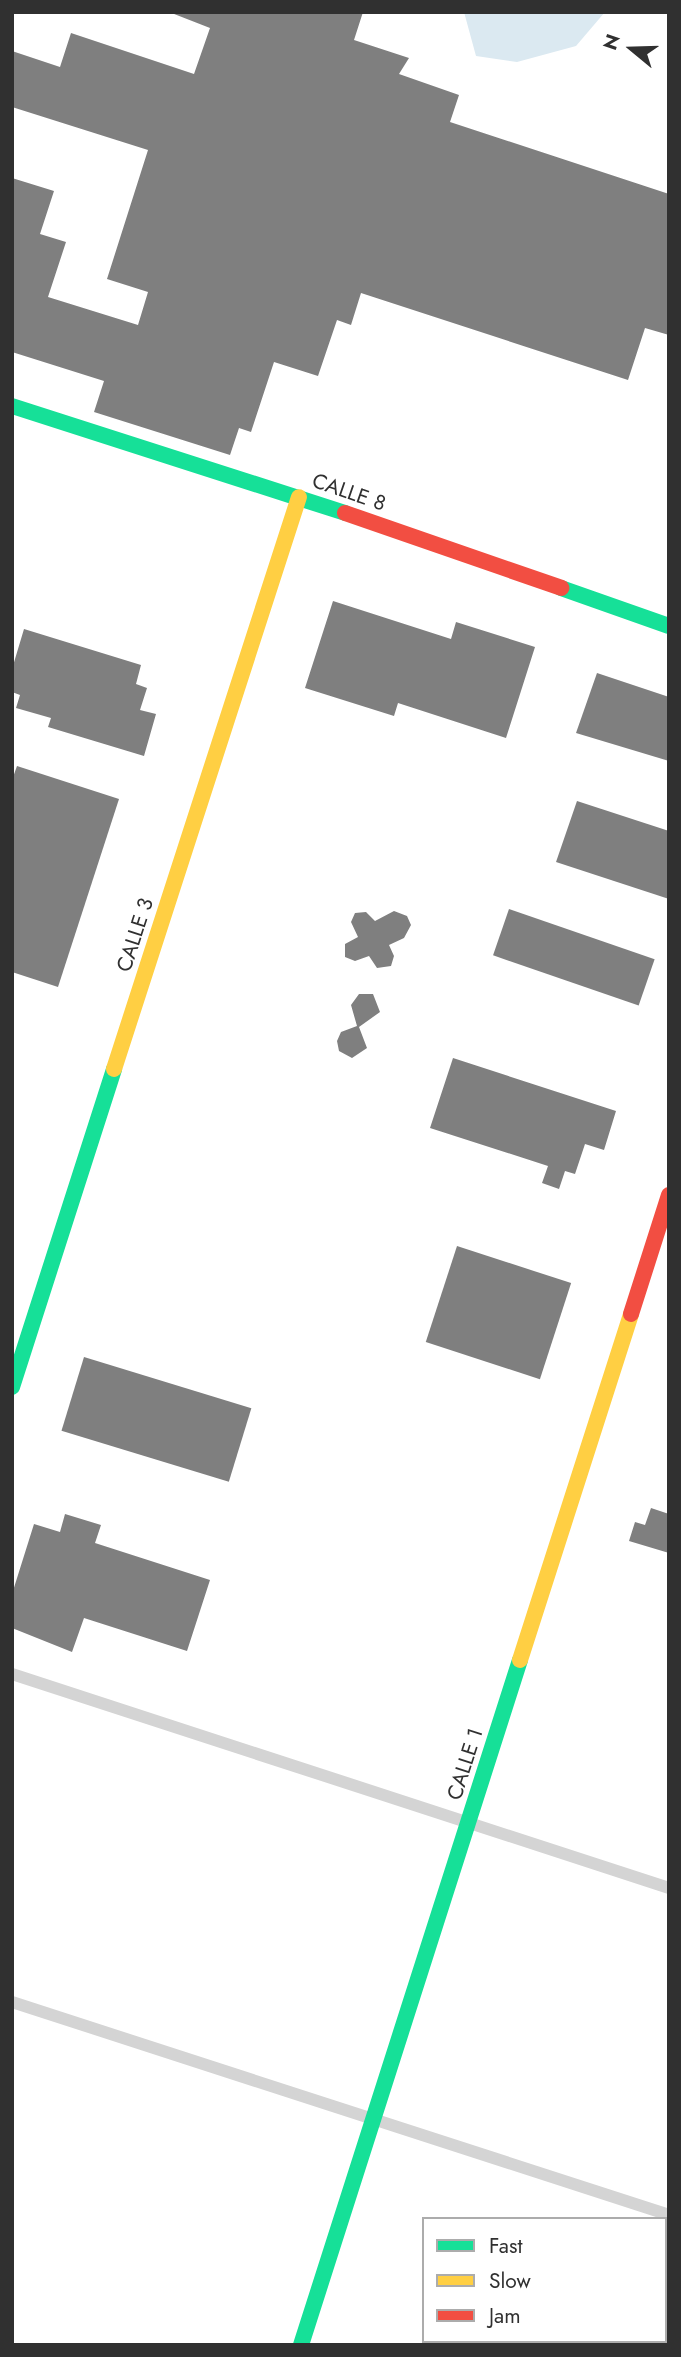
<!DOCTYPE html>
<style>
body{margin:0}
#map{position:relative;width:681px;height:2357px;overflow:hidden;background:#fff;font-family:Jost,sans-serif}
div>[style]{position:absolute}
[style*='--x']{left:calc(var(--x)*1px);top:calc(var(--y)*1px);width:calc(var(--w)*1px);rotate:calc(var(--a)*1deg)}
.water>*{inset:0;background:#dbe9f1}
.building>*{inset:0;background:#7f7f7f;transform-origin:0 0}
.street>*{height:12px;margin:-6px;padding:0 6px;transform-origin:6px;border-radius:6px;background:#d4d4d4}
.fast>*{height:16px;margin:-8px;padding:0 8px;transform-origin:8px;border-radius:8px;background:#16e098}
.slow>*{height:16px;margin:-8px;padding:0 8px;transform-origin:8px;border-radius:8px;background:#ffcf43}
.jam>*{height:16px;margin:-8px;padding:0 8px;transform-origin:8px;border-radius:8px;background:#f24e42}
span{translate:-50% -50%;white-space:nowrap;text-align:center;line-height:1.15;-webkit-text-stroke:7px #fff;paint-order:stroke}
.street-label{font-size:21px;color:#303030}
.frame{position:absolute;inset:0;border:14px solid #303030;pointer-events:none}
.legend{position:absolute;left:422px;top:2217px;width:245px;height:126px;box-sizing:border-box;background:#fff;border:2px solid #acacac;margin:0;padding:9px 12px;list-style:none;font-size:21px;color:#303030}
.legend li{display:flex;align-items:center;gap:14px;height:35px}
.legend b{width:35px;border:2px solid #acacac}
.north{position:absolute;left:597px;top:14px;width:70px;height:70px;-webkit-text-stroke:5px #fff;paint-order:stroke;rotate:289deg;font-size:19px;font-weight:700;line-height:28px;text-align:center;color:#303030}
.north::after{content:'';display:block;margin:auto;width:24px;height:32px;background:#303030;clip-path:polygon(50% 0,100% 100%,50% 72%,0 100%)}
</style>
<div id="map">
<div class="water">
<i style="clip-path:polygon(464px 12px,605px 12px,576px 46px,517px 62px,476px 56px)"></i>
</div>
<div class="building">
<i style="clip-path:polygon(169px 12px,363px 12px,354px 40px,409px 58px,399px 74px,459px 95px,450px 122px,669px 194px,669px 335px,645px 328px,628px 380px,361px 293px,351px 325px,337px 320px,318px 376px,274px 362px,251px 432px,239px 428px,230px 455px,94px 412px,104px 381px,12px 352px,12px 178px,54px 191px,40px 234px,66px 242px,48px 297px,138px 325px,148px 292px,107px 279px,148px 150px,12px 107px,12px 51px,60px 67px,71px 33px,194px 74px,210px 28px)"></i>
<i style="clip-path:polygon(333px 601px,451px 639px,456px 622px,535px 647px,506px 738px,398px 703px,394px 716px,305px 688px)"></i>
<i style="clip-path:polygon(24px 629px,141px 665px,136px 684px,147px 688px,140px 710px,156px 714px,144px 756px,48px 727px,51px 718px,16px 708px,20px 695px,12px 692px,12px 669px)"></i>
<i style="clip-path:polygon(597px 673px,669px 697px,669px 761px,576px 733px)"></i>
<i style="clip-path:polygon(17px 766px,119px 799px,58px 987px,12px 972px,12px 780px)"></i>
<i style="clip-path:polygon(577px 801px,669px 831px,669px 899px,556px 862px)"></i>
<i style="left:509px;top:909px;width:154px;height:49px;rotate:19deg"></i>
<i style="clip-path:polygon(394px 911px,407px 916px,411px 925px,404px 938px,389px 945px,394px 956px,391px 966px,377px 968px,369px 956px,355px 961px,345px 957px,345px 944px,358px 937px,351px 922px,355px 913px,366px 912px,375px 921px)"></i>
<i style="clip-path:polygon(359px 994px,373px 994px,380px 1012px,359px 1027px,367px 1048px,352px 1058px,339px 1051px,337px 1041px,341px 1032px,357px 1026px,351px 1005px)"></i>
<i style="clip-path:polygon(453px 1058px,616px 1111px,604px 1150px,585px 1144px,575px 1174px,565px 1171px,559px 1189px,542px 1183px,548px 1166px,430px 1128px)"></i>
<i style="left:457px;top:1246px;width:120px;height:101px;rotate:18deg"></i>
<i style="left:84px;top:1357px;width:175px;height:77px;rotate:17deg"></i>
<i style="clip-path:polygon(651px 1508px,669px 1514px,669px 1553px,629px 1541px,635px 1522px,645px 1525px)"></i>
<i style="clip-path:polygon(65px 1514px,101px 1525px,95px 1543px,210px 1580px,187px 1651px,84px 1618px,72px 1652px,12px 1628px,12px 1594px,34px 1524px,60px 1532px)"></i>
</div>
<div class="street">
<i style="--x:12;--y:1674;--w:691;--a:18.04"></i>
<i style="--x:12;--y:2002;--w:691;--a:17.96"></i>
</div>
<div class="fast">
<i style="--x:12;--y:406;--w:350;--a:17.8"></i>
<i style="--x:561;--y:588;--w:114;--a:19.4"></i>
<i style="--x:12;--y:1387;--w:334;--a:-72.2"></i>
<i style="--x:301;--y:2345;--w:719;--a:-72.27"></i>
</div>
<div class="slow">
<i style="--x:114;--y:1069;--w:601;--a:-72.08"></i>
<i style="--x:520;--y:1660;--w:363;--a:-72.2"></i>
</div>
<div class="jam">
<i style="--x:345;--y:513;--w:229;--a:19.1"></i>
<i style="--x:631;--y:1314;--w:125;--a:-72.3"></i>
</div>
<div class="street-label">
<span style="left:349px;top:492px;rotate:19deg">CALLE 8</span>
<span style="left:135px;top:935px;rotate:-72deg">CALLE 3</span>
<span style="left:465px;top:1764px;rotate:-72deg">CALLE 1</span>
</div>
<div class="frame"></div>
<ul class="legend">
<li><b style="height:9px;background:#16e098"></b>Fast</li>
<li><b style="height:9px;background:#ffcf43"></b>Slow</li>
<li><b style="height:9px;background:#f24e42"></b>Jam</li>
</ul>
<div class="north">N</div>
</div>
